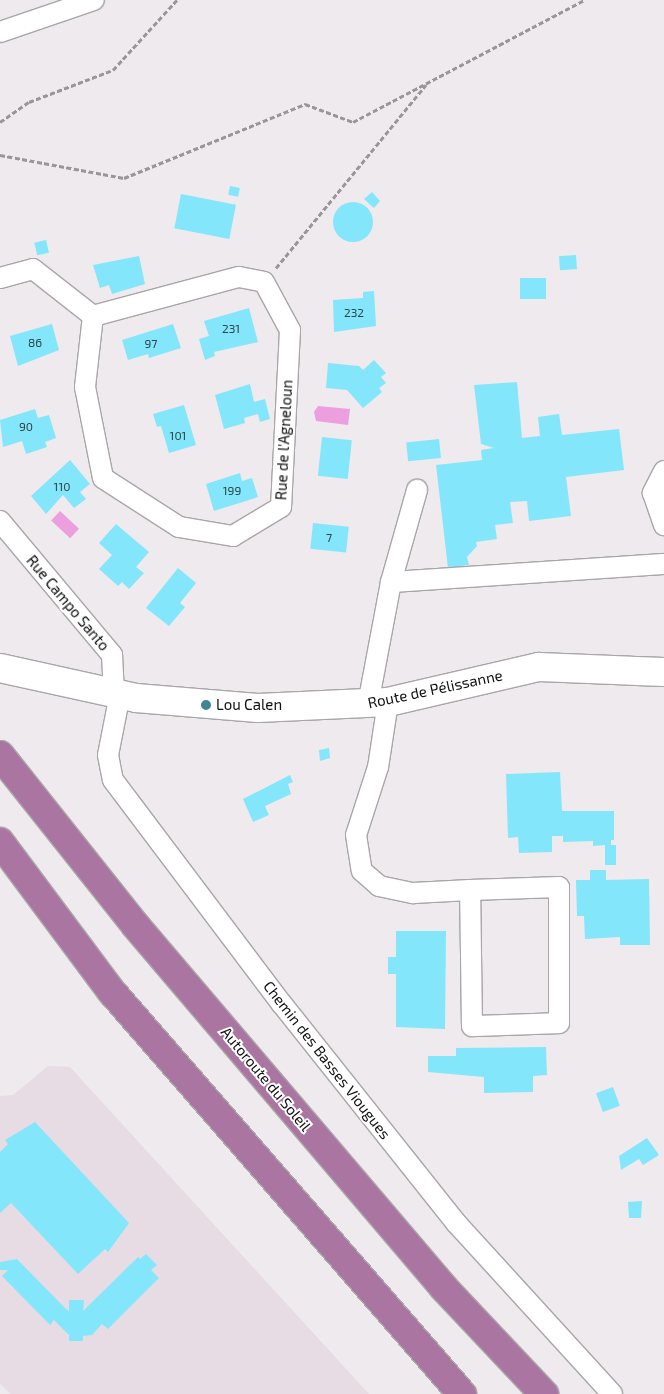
<!DOCTYPE html>
<meta charset="utf-8">
<style>
body{margin:0}
#map{position:relative;width:664px;height:1394px;overflow:hidden;background:#eeeaed;font-family:"Exo 2",sans-serif}
div>[style]{position:absolute}
[style*='--x']{left:calc(var(--x)*1px);top:calc(var(--y)*1px);width:calc(var(--w)*1px);rotate:calc(var(--a)*1deg)}
.built>*{inset:0;background:#e7dce4}
.water>*{inset:0;background:#ec9fde;transform-origin:0 0}
.building>*{inset:0;background:#84e6fa;transform-origin:0 0}
.round{border-radius:50%}
.path>*{height:3px;margin-top:-1.5px;transform-origin:0;background:repeating-linear-gradient(90deg,#999698 0 5px,transparent 0 7.5px)}
.roads{filter:drop-shadow(1px 0 #a9a6a8) drop-shadow(-1px 0 #a9a6a8) drop-shadow(0 1px #a9a6a8) drop-shadow(0 -1px #a9a6a8)}
.street>*{height:20px;margin:-10px;padding:0 10px;transform-origin:10px;border-radius:10px;background:#fff}
.secondary>*{height:28px;margin:-14px;padding:0 14px;transform-origin:14px;border-radius:14px;background:#fff}
.highway>*{height:28px;margin:-14px;padding:0 14px;transform-origin:14px;border-radius:14px;background:#ab75a1}
.dots>*{width:14px;height:14px;translate:-50% -50%;box-sizing:border-box;border:2px solid #fff;border-radius:50%}
span{translate:-50% -50%;white-space:nowrap;text-align:center;line-height:1.15;-webkit-text-stroke:4px #fff;paint-order:stroke}
.number-label{font-size:12px;color:#2d454a}
.number-label span{-webkit-text-stroke-width:0}
.street-label{font-size:15px;color:#100f10}
.poi-label{font-size:15px;color:#100f10}
.left{translate:0 -50%;text-align:left}
</style>
<div id="map">
<div class="built">
<i style="clip-path:polygon(48px 1066px,70px 1067px,369px 1394px,11px 1394px,0 1384px,0 1096px,13px 1095px)"></i>
</div>
<div class="water">
<i style="clip-path:polygon(318px 406px,350px 409px,348px 425px,316px 421px,314px 412px)"></i>
<i style="left:60px;top:511px;width:26px;height:13px;rotate:43deg"></i>
</div>
<div class="building">
<i style="left:230px;top:186px;width:10px;height:9px;rotate:11deg"></i>
<i style="clip-path:polygon(372px 192px,380px 201px,374px 208px,364px 199px)"></i>
<i style="left:181px;top:194px;width:56px;height:35px;rotate:11deg"></i>
<i class="round" style="left:333px;top:202px;width:40px;height:40px"></i>
<i style="left:46px;top:240px;width:13px;height:12px;rotate:77deg"></i>
<i style="left:576px;top:255px;width:14px;height:17px;rotate:86deg"></i>
<i style="clip-path:polygon(139px 256px,145px 284px,112px 294px,109px 285px,100px 288px,93px 265px)"></i>
<i style="left:520px;top:278px;width:26px;height:21px"></i>
<i style="clip-path:polygon(374px 291px,376px 326px,334px 332px,333px 300px,363px 298px,363px 292px)"></i>
<i style="clip-path:polygon(249px 308px,258px 342px,214px 352px,215px 356px,205px 360px,199px 339px,209px 336px,204px 321px)"></i>
<i style="clip-path:polygon(52px 324px,59px 350px,18px 366px,10px 336px)"></i>
<i style="clip-path:polygon(173px 324px,181px 348px,149px 358px,148px 354px,128px 360px,122px 340px)"></i>
<i style="clip-path:polygon(374px 360px,386px 373px,381px 377px,386px 383px,379px 388px,382px 392px,363px 408px,347px 390px,326px 388px,328px 363px,359px 366px,363px 370px)"></i>
<i style="clip-path:polygon(517px 382px,522px 438px,540px 436px,538px 417px,559px 414px,562px 435px,619px 429px,624px 470px,566px 477px,571px 516px,529px 521px,527px 501px,510px 502px,513px 523px,495px 525px,497px 539px,476px 542px,477px 546px,467px 557px,469px 565px,448px 568px,436px 465px,482px 460px,481px 450px,494px 448px,481px 444px,474px 385px)"></i>
<i style="clip-path:polygon(250px 384px,254px 402px,265px 399px,270px 419px,260px 422px,258px 414px,244px 418px,245px 423px,224px 429px,215px 395px)"></i>
<i style="clip-path:polygon(184px 405px,196px 445px,169px 453px,161px 426px,157px 427px,153px 414px)"></i>
<i style="clip-path:polygon(35px 409px,38px 418px,49px 415px,56px 438px,45px 442px,47px 447px,26px 454px,22px 441px,3px 447px,0 420px)"></i>
<i style="left:322px;top:437px;width:30px;height:39px;rotate:6deg"></i>
<i style="left:439px;top:439px;width:19px;height:33px;rotate:84deg"></i>
<i style="clip-path:polygon(70px 460px,90px 484px,80px 492px,86px 499px,74px 508px,63px 495px,46px 514px,31px 496px)"></i>
<i style="clip-path:polygon(240px 473px,242px 481px,252px 478px,258px 497px,214px 511px,206px 484px)"></i>
<i style="left:313px;top:523px;width:36px;height:26px;rotate:6deg"></i>
<i style="clip-path:polygon(116px 524px,149px 552px,136px 567px,144px 573px,129px 589px,122px 582px,118px 586px,99px 569px,112px 555px,99px 543px)"></i>
<i style="clip-path:polygon(178px 568px,196px 583px,180px 603px,185px 607px,169px 626px,146px 608px)"></i>
<i style="clip-path:polygon(329px 748px,330px 758px,320px 761px,319px 750px)"></i>
<i style="clip-path:polygon(560px 772px,562px 811px,614px 811px,614px 840px,611px 840px,611px 845px,616px 845px,616px 865px,605px 865px,605px 845px,593px 846px,593px 841px,563px 842px,563px 836px,552px 836px,552px 852px,519px 853px,518px 837px,508px 838px,506px 774px)"></i>
<i style="clip-path:polygon(290px 775px,293px 782px,288px 784px,291px 794px,265px 806px,269px 815px,253px 822px,243px 799px)"></i>
<i style="clip-path:polygon(590px 870px,606px 870px,606px 880px,649px 879px,650px 945px,620px 945px,620px 937px,585px 939px,584px 916px,577px 916px,576px 880px,590px 880px)"></i>
<i style="clip-path:polygon(396px 931px,446px 931px,445px 1029px,396px 1027px,396px 974px,388px 974px,388px 957px,396px 957px)"></i>
<i style="clip-path:polygon(546px 1047px,547px 1075px,533px 1076px,533px 1092px,484px 1093px,484px 1077px,428px 1072px,428px 1056px,456px 1056px,456px 1048px)"></i>
<i style="left:613px;top:1087px;width:20px;height:18px;rotate:70deg"></i>
<i style="clip-path:polygon(35px 1122px,129px 1223px,108px 1252px,105px 1249px,78px 1274px,11px 1203px,0 1213px,0 1152px,8px 1144px,5px 1140px)"></i>
<i style="clip-path:polygon(647px 1138px,659px 1155px,643px 1165px,639px 1159px,621px 1170px,619px 1156px)"></i>
<i style="clip-path:polygon(642px 1201px,641px 1218px,629px 1218px,628px 1202px)"></i>
<i style="clip-path:polygon(146px 1254px,157px 1265px,151px 1270px,159px 1278px,108px 1329px,102px 1324px,92px 1335px,83px 1336px,83px 1341px,69px 1341px,69px 1335px,54px 1320px,50px 1325px,2px 1276px,8px 1270px,0 1270px,0 1262px,17px 1259px,66px 1309px,69px 1311px,69px 1300px,84px 1300px,83px 1311px,138px 1257px,140px 1259px)"></i>
</div>
<div class="path">
<i style="--x:0;--y:122;--w:35;--a:-35"></i>
<i style="--x:29;--y:102;--w:90;--a:-20.9"></i>
<i style="--x:113;--y:70;--w:95;--a:-47.6"></i>
<i style="--x:0;--y:155;--w:126;--a:10.5"></i>
<i style="--x:124;--y:178;--w:196;--a:-22.2"></i>
<i style="--x:305;--y:104;--w:51;--a:20.6"></i>
<i style="--x:353;--y:122;--w:261;--a:-27.8"></i>
<i style="--x:276;--y:268;--w:237;--a:-50.7"></i>
</div>
<div class="roads">
<div class="street">
<i style="--x:0;--y:32;--w:99;--a:-18.8"></i>
<i style="--x:239;--y:277;--w:25;--a:11"></i>
<i style="--x:264;--y:282;--w:55;--a:61.6"></i>
<i style="--x:290;--y:330;--w:177;--a:92.9"></i>
<i style="--x:281;--y:507;--w:56;--a:148.9"></i>
<i style="--x:233;--y:536;--w:55;--a:-170.5"></i>
<i style="--x:179;--y:527;--w:90;--a:-147.2"></i>
<i style="--x:103;--y:478;--w:93;--a:-101.2"></i>
<i style="--x:85;--y:387;--w:71;--a:-83.6"></i>
<i style="--x:93;--y:316;--w:151;--a:-15"></i>
<i style="--x:0;--y:278;--w:34;--a:-15"></i>
<i style="--x:33;--y:269;--w:76;--a:38.1"></i>
<i style="--x:664;--y:471;--w:25;--a:117"></i>
<i style="--x:653;--y:493;--w:34;--a:71"></i>
<i style="--x:0;--y:521;--w:175;--a:50.1"></i>
<i style="--x:112;--y:655;--w:38;--a:87"></i>
<i style="--x:391;--y:582;--w:96;--a:-74.2"></i>
<i style="--x:120;--y:694;--w:62;--a:101.1"></i>
<i style="--x:108;--y:755;--w:25;--a:79"></i>
<i style="--x:113;--y:780;--w:281;--a:53"></i>
<i style="--x:282;--y:1004;--w:281;--a:51.5"></i>
<i style="--x:457;--y:1224;--w:230;--a:47.6"></i>
<i style="--x:388;--y:702;--w:66;--a:98.7"></i>
<i style="--x:378;--y:767;--w:71;--a:107.9"></i>
<i style="--x:356;--y:835;--w:36;--a:81"></i>
<i style="--x:362;--y:871;--w:23;--a:41"></i>
<i style="--x:379;--y:886;--w:35;--a:12"></i>
<i style="--x:413;--y:893;--w:57;--a:-3"></i>
<i style="--x:470;--y:890;--w:89;--a:-1.9"></i>
<i style="--x:559;--y:887;--w:136;--a:90"></i>
<i style="--x:559;--y:1023;--w:87;--a:178"></i>
<i style="--x:472;--y:1026;--w:136;--a:-90.8"></i>
<i style="--x:368;--y:704;--w:124;--a:-79.3"></i>
<i style="--x:391;--y:582;--w:274;--a:-3.8"></i>
</div>
<div class="secondary">
<i style="--x:0;--y:668;--w:139;--a:12.4"></i>
<i style="--x:136;--y:698;--w:122;--a:4.7"></i>
<i style="--x:258;--y:708;--w:130;--a:-2.6"></i>
<i style="--x:388;--y:702;--w:155;--a:-13.1"></i>
<i style="--x:539;--y:667;--w:125;--a:2.3"></i>
</div>
<div class="highway">
<i style="--x:0;--y:755;--w:218;--a:51.5"></i>
<i style="--x:136;--y:926;--w:475;--a:49.6"></i>
<i style="--x:444;--y:1288;--w:146;--a:46.7"></i>
<i style="--x:0;--y:842;--w:187;--a:53.3"></i>
<i style="--x:112;--y:992;--w:533;--a:48.96"></i>
</div>
</div>
<div class="dots">
<i style="left:206px;top:705px;background:#408593"></i>
</div>
<div class="number-label">
<span style="left:354px;top:313px">232</span>
<span style="left:231px;top:329px">231</span>
<span style="left:35px;top:343px">86</span>
<span style="left:151px;top:344px">97</span>
<span style="left:26px;top:427px">90</span>
<span style="left:178px;top:436px">101</span>
<span style="left:62px;top:487px">110</span>
<span style="left:232px;top:491px">199</span>
<span style="left:329px;top:538px">7</span>
</div>
<div class="street-label">
<span style="left:284px;top:440px;rotate:-87deg">Rue de l'Agneloun</span>
<span style="left:68px;top:603px;rotate:50deg">Rue Campo Santo</span>
<span style="left:435px;top:689px;rotate:-12deg">Route de Pélissanne</span>
<span style="left:327px;top:1060px;rotate:52deg">Chemin des Basses Viougues</span>
<span style="left:266px;top:1079px;rotate:50deg">Autoroute du Soleil</span>
</div>
<div class="poi-label">
<span class="left" style="left:216px;top:705px">Lou Calen</span>
</div>
</div>
